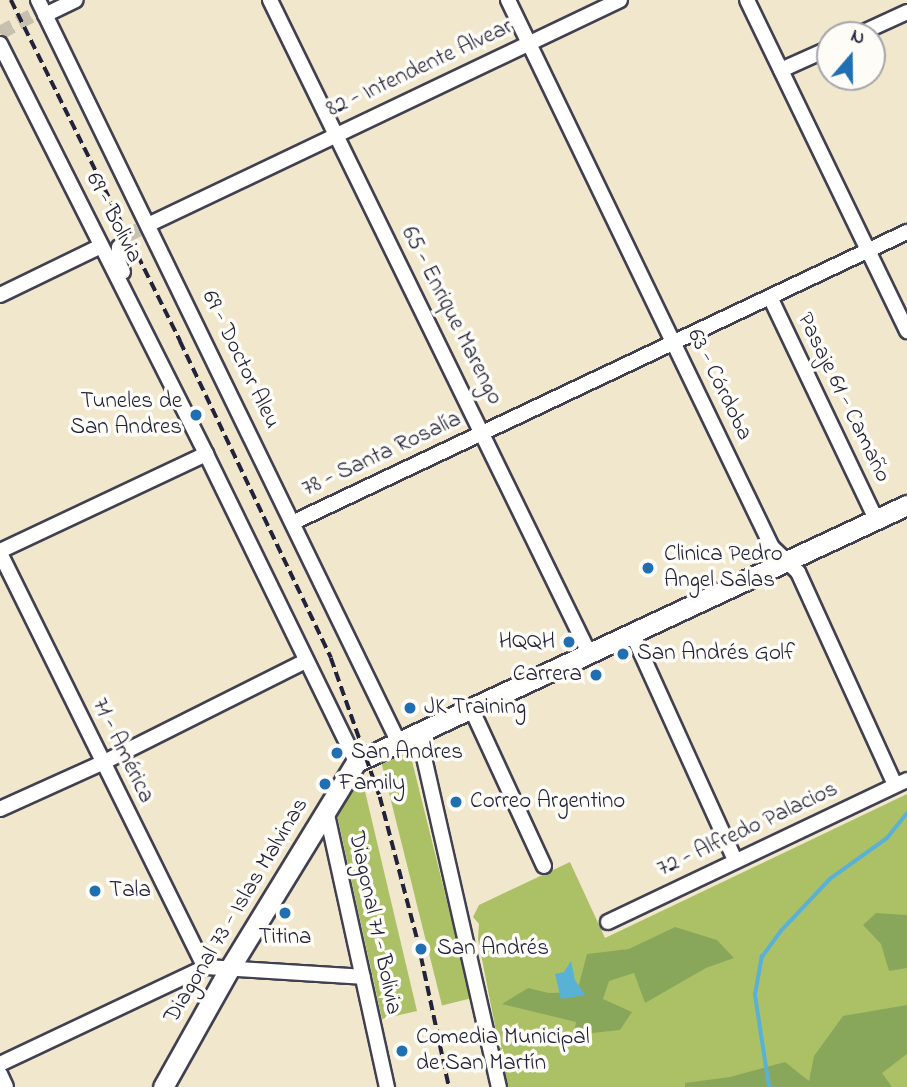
<!DOCTYPE html>
<meta charset="utf-8">
<style>
body{margin:0}
#map{position:relative;width:907px;height:1087px;overflow:hidden;background:#f1e7cc;font-family:"Indie Flower",sans-serif}
div>[style]{position:absolute}
[style*='--x']{left:calc(var(--x)*1px);top:calc(var(--y)*1px);width:calc(var(--w)*1px);rotate:calc(var(--a)*1deg)}
.green>*{inset:0;background:#acc166;transform-origin:0 0}
.forest>*{inset:0;background:#89a75b}
.water>*{inset:0;background:#59b1d6}
.stream>*{height:3.5px;margin:-1.75px;padding:0 1.75px;transform-origin:1.75px;border-radius:1.75px;background:#59b1d6}
.minor-tunnel>*{height:14px;margin-top:-7px;transform-origin:0;background:repeating-linear-gradient(90deg,#c8c0af 0 14px,transparent 0 21px)}
.roads{filter:drop-shadow(2px 0 #414051) drop-shadow(-2px 0 #414051) drop-shadow(0 2px #414051) drop-shadow(0 -2px #414051)}
.minor>*{height:14px;margin:-7px;padding:0 7px;transform-origin:7px;border-radius:7px;background:#fff}
.major>*{height:19px;margin:-9.5px;padding:0 9.5px;transform-origin:9.5px;border-radius:9.5px;background:#fff}
.rail>*{height:3.5px;margin-top:-1.75px;transform-origin:0;background:repeating-linear-gradient(90deg,#22223b 0 10px,transparent 0 15px)}
.dots>*{width:19px;height:19px;translate:-50% -50%;box-sizing:border-box;border:4px solid #fdfcf7;border-radius:50%}
span{translate:-50% -50%;white-space:nowrap;text-align:center;line-height:1.15;-webkit-text-stroke:7px #fdfcf7;paint-order:stroke}
.street-label{font-size:23px;color:#22223b}
.poi-label{font-size:23px;color:#22223b}
.right{translate:-100% -50%;text-align:right}
.left{translate:0 -50%;text-align:left}
.north{position:absolute;left:816px;top:21px;width:70px;height:70px;box-sizing:border-box;background:#fdfcf7;border:2px solid #a5a5ac;border-radius:50%;rotate:20deg;font-size:19px;font-weight:700;line-height:28px;text-align:center;color:#22223b}
.north::after{content:'';display:block;margin:auto;width:24px;height:32px;background:#1f6fb2;clip-path:polygon(50% 0,100% 100%,50% 72%,0 100%)}
</style>
<div id="map">
<div class="green">
<i style="left:408px;top:745px;width:261px;height:30px;rotate:76deg"></i>
<i style="clip-path:polygon(359px 766px,417px 1011px,382px 1019px,335px 806px)"></i>
<i style="clip-path:polygon(907px 794px,907px 1087px,507px 1087px,478px 939px,479px 924px,473px 917px,479px 905px,570px 862px,605px 938px)"></i>
</div>
<div class="forest">
<i style="clip-path:polygon(876px 913px,907px 915px,907px 968px,889px 971px,881px 944px,863px 925px)"></i>
<i style="clip-path:polygon(675px 927px,717px 940px,734px 958px,706px 968px,645px 1003px,634px 973px,609px 981px,603px 999px,632px 1012px,620px 1030px,574px 1035px,576px 1022px,502px 1004px,528px 988px,549px 993px,577px 992px,587px 954px,629px 949px)"></i>
<i style="clip-path:polygon(907px 1005px,907px 1054px,882px 1073px,892px 1087px,685px 1087px,685px 1083px,730px 1077px,785px 1062px,809px 1081px,814px 1056px,843px 1016px)"></i>
</div>
<div class="water">
<i style="clip-path:polygon(571px 961px,575px 980px,585px 995px,561px 999px,555px 974px,564px 972px)"></i>
</div>
<div class="stream">
<i style="--x:769;--y:1087;--w:93;--a:-98.7"></i>
<i style="--x:755;--y:995;--w:39;--a:-80"></i>
<i style="--x:762;--y:957;--w:32;--a:-54"></i>
<i style="--x:781;--y:931;--w:71;--a:-46.7"></i>
<i style="--x:830;--y:879;--w:70;--a:-35.7"></i>
<i style="--x:887;--y:838;--w:32;--a:-51"></i>
</div>
<div class="minor-tunnel">
<i style="--x:0;--y:33;--w:60;--a:-28.7"></i>
<i style="--x:119;--y:247;--w:13;--a:-58"></i>
<i style="--x:126;--y:236;--w:31;--a:-27"></i>
</div>
<div class="roads">
<div class="minor">
<i style="--x:38;--y:0;--w:824;--a:64.09"></i>
<i style="--x:270;--y:0;--w:727;--a:63.96"></i>
<i style="--x:508;--y:0;--w:607;--a:64.24"></i>
<i style="--x:772;--y:547;--w:36;--a:44"></i>
<i style="--x:798;--y:572;--w:234;--a:65.5"></i>
<i style="--x:747;--y:0;--w:368;--a:64.2"></i>
<i style="--x:45;--y:15;--w:34;--a:-26"></i>
<i style="--x:857;--y:35;--w:55;--a:-24.7"></i>
<i style="--x:0;--y:44;--w:459;--a:63.3"></i>
<i style="--x:206;--y:454;--w:343;--a:64"></i>
<i style="--x:781;--y:70;--w:54;--a:-24.2"></i>
<i style="--x:154;--y:222;--w:516;--a:-25.47"></i>
<i style="--x:119;--y:247;--w:14;--a:94"></i>
<i style="--x:118;--y:261;--w:12;--a:66"></i>
<i style="--x:0;--y:295;--w:112;--a:-25.9"></i>
<i style="--x:770;--y:297;--w:246;--a:64.5"></i>
<i style="--x:294;--y:522;--w:678;--a:-25.32"></i>
<i style="--x:0;--y:551;--w:228;--a:-25.2"></i>
<i style="--x:0;--y:553;--w:462;--a:63.7"></i>
<i style="--x:632;--y:633;--w:249;--a:65.6"></i>
<i style="--x:471;--y:708;--w:174;--a:65.2"></i>
<i style="--x:418;--y:731;--w:365;--a:77.2"></i>
<i style="--x:0;--y:809;--w:112;--a:-24.3"></i>
<i style="--x:102;--y:763;--w:228;--a:-26.6"></i>
<i style="--x:326;--y:810;--w:284;--a:77.6"></i>
<i style="--x:608;--y:922;--w:331;--a:-25.4"></i>
<i style="--x:0;--y:1064;--w:227;--a:-25.3"></i>
<i style="--x:205;--y:967;--w:158;--a:3.6"></i>
<i style="--x:0;--y:1074;--w:14;--a:65"></i>
</div>
<div class="major">
<i style="--x:163;--y:1087;--w:133;--a:-60.7"></i>
<i style="--x:228;--y:971;--w:245;--a:-58.5"></i>
<i style="--x:356;--y:762;--w:608;--a:-25.01"></i>
</div>
</div>
<div class="rail">
<i style="--x:11;--y:0;--w:381;--a:63.6"></i>
<i style="--x:180;--y:341;--w:351;--a:64.5"></i>
<i style="--x:331;--y:658;--w:147;--a:70.6"></i>
<i style="--x:380;--y:797;--w:150;--a:75.3"></i>
<i style="--x:418;--y:942;--w:148;--a:77.9"></i>
</div>
<div class="dots">
<i style="left:196px;top:415px;background:#1f6fb2"></i>
<i style="left:648px;top:568px;background:#1f6fb2"></i>
<i style="left:569px;top:642px;background:#1f6fb2"></i>
<i style="left:623px;top:654px;background:#1f6fb2"></i>
<i style="left:596px;top:675px;background:#1f6fb2"></i>
<i style="left:410px;top:708px;background:#1f6fb2"></i>
<i style="left:337px;top:753px;background:#1f6fb2"></i>
<i style="left:325px;top:784px;background:#1f6fb2"></i>
<i style="left:456px;top:802px;background:#1f6fb2"></i>
<i style="left:95px;top:891px;background:#1f6fb2"></i>
<i style="left:285px;top:913px;background:#1f6fb2"></i>
<i style="left:421px;top:949px;background:#1f6fb2"></i>
<i style="left:402px;top:1051px;background:#1f6fb2"></i>
</div>
<div class="street-label">
<span style="left:420px;top:69px;rotate:-25deg">82 - Intendente Alvear</span>
<span style="left:113px;top:218px;rotate:63deg">69 - Bolivia</span>
<span style="left:451px;top:316px;rotate:63deg">65 - Enrique Marengo</span>
<span style="left:240px;top:360px;rotate:64deg">69 - Doctor Aleu</span>
<span style="left:719px;top:385px;rotate:64deg">63 - Córdoba</span>
<span style="left:843px;top:398px;rotate:64deg">Pasaje 61 - Camaño</span>
<span style="left:382px;top:455px;rotate:-25deg">78 - Santa Rosalía</span>
<span style="left:122px;top:751px;rotate:64deg">71 - América</span>
<span style="left:748px;top:830px;rotate:-25deg">72 - Alfredo Palacios</span>
<span style="left:237px;top:911px;rotate:-59deg">Diagonal 73 - Islas Malvinas</span>
<span style="left:374px;top:923px;rotate:78deg">Diagonal 71 - Bolivia</span>
</div>
<div class="poi-label">
<span class="right" style="left:182px;top:415px">Tuneles de<br>San Andres</span>
<span class="left" style="left:664px;top:568px">Clinica Pedro<br>Angel Salas</span>
<span class="right" style="left:555px;top:642px">HQQH</span>
<span class="left" style="left:637px;top:654px">San Andrés Golf</span>
<span class="right" style="left:582px;top:675px">Carrera</span>
<span class="left" style="left:424px;top:708px">JK Training</span>
<span class="left" style="left:351px;top:753px">San Andres</span>
<span class="left" style="left:339px;top:784px">Family</span>
<span class="left" style="left:470px;top:802px">Correo Argentino</span>
<span class="left" style="left:109px;top:891px">Tala</span>
<span style="left:285px;top:938px">Titina</span>
<span class="left" style="left:437px;top:949px">San Andrés</span>
<span class="left" style="left:416px;top:1051px">Comedia Municipal<br>de San Martín</span>
</div>
<div class="north">N</div>
</div>
